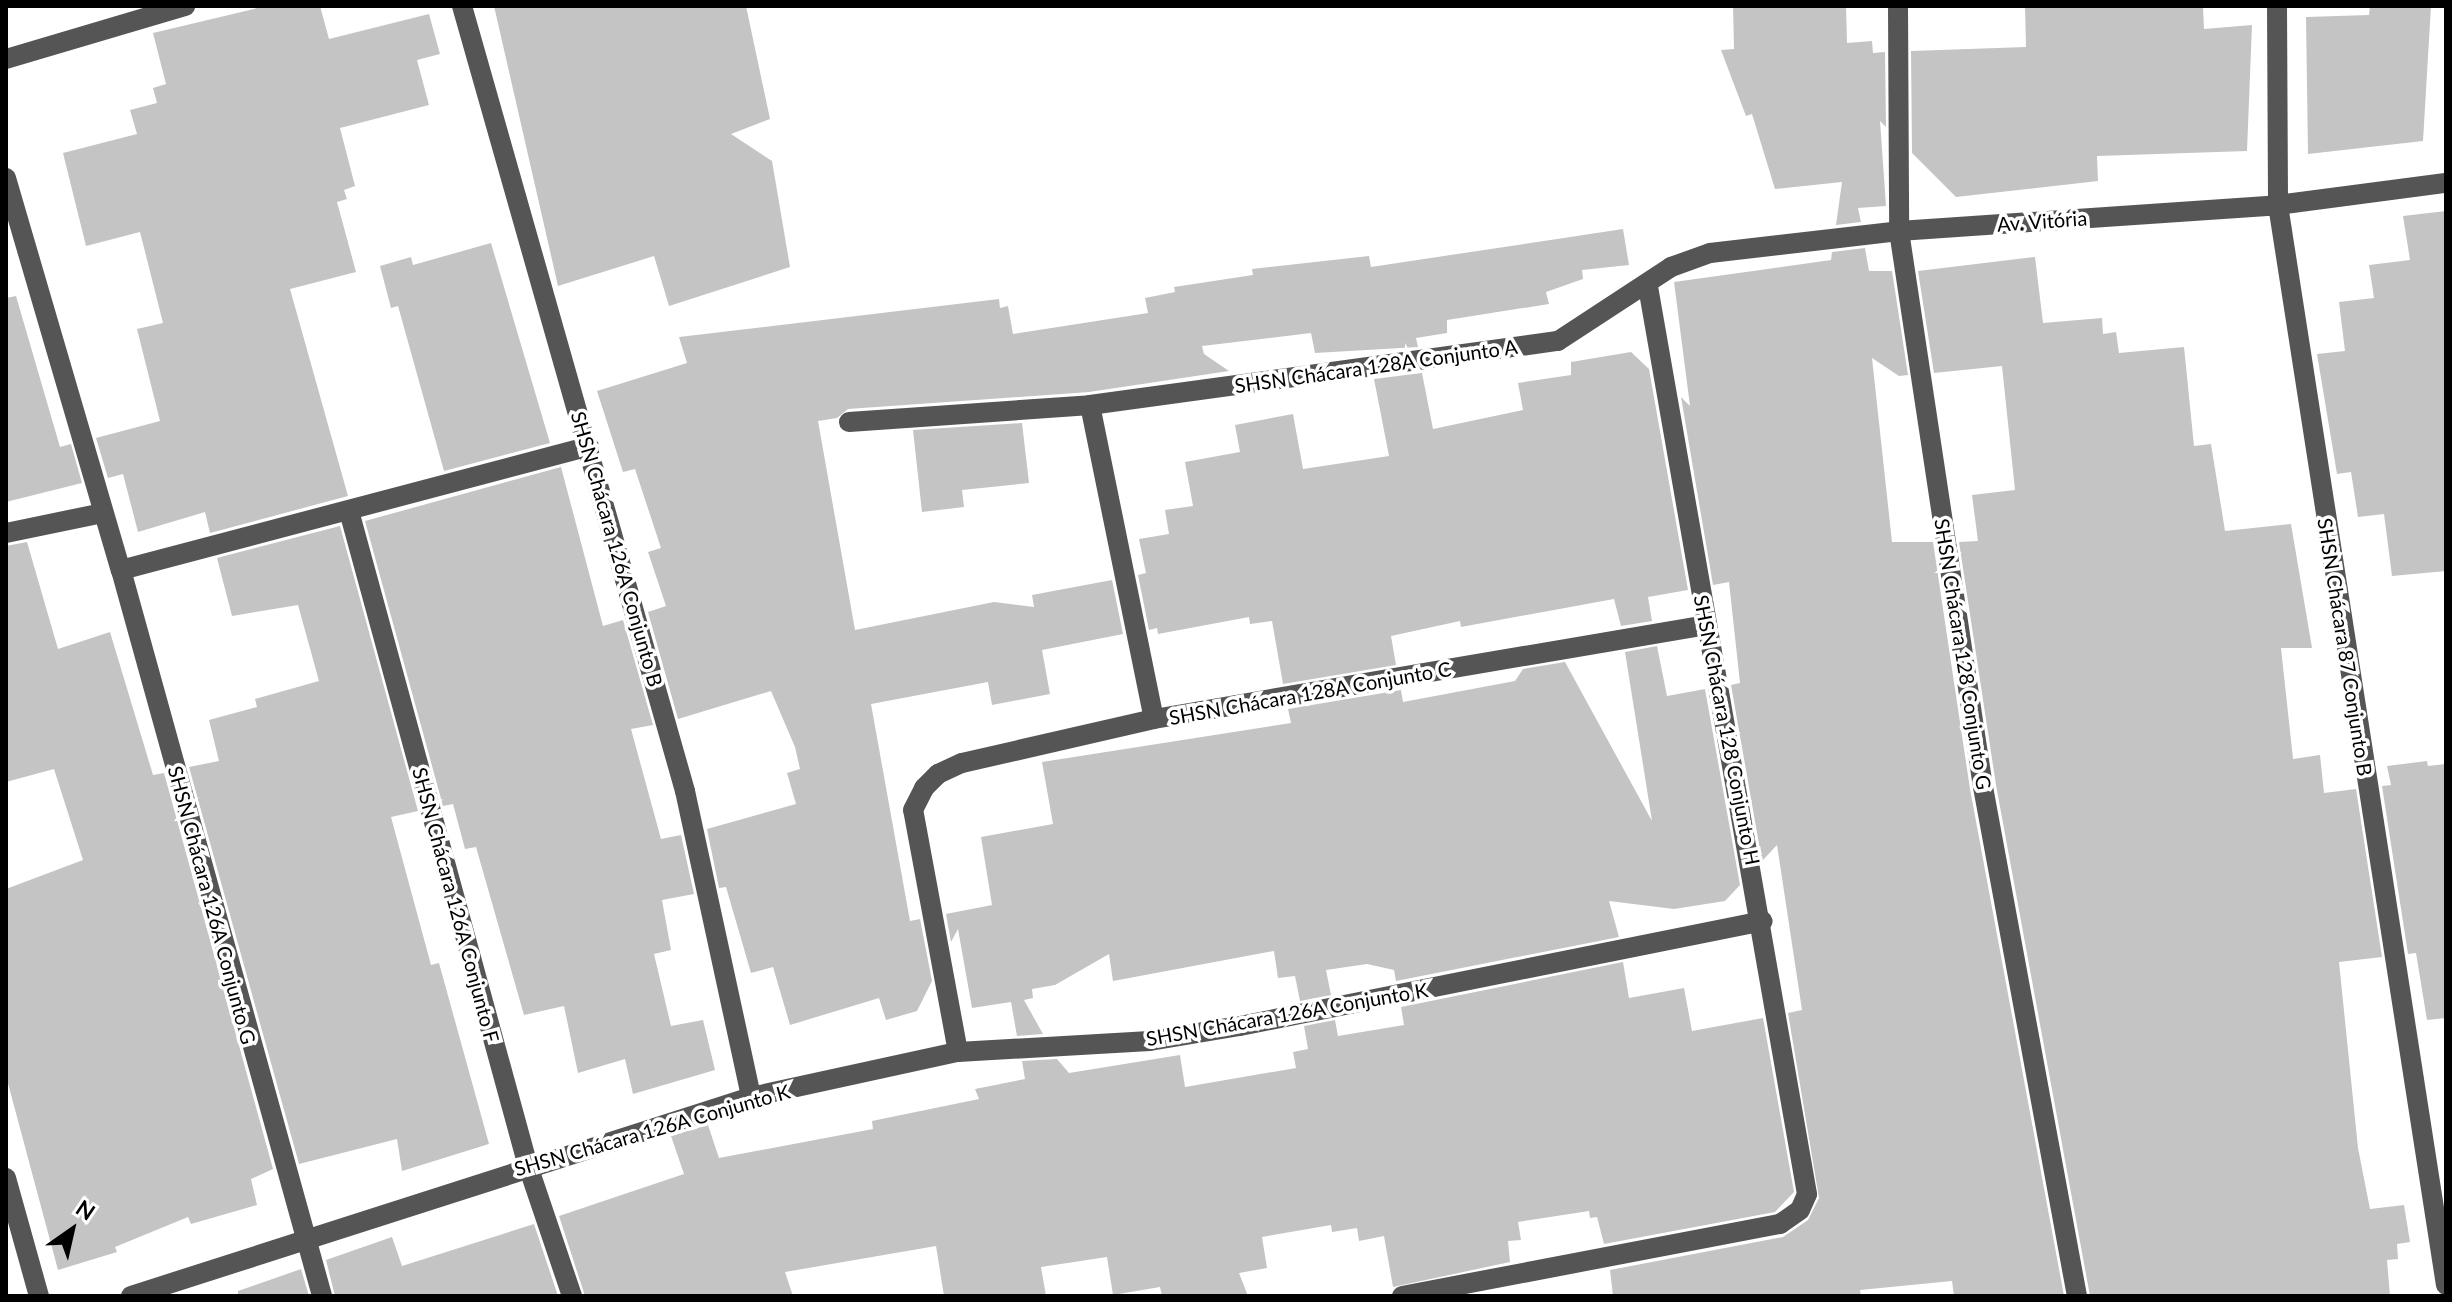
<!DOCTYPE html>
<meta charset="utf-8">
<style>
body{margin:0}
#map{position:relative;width:2452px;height:1302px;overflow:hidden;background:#fff;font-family:Lato,sans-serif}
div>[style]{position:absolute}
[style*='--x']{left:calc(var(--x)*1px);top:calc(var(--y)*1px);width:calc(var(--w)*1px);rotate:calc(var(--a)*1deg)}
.building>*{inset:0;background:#c4c4c4}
.minor>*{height:20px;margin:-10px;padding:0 10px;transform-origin:10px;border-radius:10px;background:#555}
span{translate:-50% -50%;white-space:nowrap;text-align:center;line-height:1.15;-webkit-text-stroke:7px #fff;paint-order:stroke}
.street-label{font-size:20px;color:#000}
.frame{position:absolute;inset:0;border:8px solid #000;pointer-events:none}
.north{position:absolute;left:32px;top:1190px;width:80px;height:80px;-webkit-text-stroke:6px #fff;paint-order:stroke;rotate:34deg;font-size:22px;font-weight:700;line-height:32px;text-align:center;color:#000}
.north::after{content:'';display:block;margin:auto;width:28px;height:36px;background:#000;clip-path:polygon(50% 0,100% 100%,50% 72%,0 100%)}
</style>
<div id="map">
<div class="building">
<i style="clip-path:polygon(266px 6px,320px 6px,329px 39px,429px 14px,440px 54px,417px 60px,429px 105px,340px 128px,355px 186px,344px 190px,347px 199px,337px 202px,356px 272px,290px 289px,348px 496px,210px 533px,205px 512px,138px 532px,123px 474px,108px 478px,96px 438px,160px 421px,137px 329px,163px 323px,140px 232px,86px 246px,63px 153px,137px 134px,130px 110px,157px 103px,153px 88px,166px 84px,153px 33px)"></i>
<i style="clip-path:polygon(494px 6px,746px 6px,770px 119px,731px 134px,772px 161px,790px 267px,669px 306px,654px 256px,558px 286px)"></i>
<i style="clip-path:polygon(1733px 6px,1846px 6px,1847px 43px,1872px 41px,1873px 53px,1885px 52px,1886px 127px,1880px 121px,1886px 206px,1858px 208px,1861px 222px,1836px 225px,1842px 182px,1775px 189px,1752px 114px,1746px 116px,1721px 50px,1734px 49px)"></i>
<i style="clip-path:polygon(2025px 6px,2203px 6px,2204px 29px,2252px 25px,2247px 151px,2097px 156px,2098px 181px,1956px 197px,1912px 153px,1911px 51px,2026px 47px)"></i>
<i style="clip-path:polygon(2370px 6px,2431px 6px,2423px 141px,2308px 154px,2306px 17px,2369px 15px)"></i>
<i style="clip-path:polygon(2446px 211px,2446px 571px,2392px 576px,2384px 514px,2358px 517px,2351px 472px,2337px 474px,2317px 354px,2345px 351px,2339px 302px,2374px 298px,2369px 265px,2410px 260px,2403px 216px)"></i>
<i style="clip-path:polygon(1623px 229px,1629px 265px,1582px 270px,1583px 279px,1546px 292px,1549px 304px,1447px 320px,1447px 333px,1416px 338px,1418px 347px,1315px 353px,1311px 333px,1202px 346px,1204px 354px,1229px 371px,1089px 392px,848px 409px,837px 418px,818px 421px,855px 630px,994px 602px,1034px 607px,1032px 595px,1112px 580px,1123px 634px,1042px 650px,1050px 694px,992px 705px,988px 682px,871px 704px,910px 921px,920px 919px,932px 981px,917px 1011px,886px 1020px,879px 998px,790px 1025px,773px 967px,751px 973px,726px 887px,719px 888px,707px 829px,796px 804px,787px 773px,800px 769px,795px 747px,771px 691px,678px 719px,648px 612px,666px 606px,648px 552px,661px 548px,635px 469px,623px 472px,597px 391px,687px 363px,679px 337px,999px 299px,1000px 308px,1008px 306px,1013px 334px,1148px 313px,1145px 298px,1175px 292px,1174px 287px,1253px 275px,1252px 269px,1369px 256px,1371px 267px)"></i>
<i style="clip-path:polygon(491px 243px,550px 443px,444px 471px,398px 306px,391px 308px,380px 266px,411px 257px,413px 265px)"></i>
<i style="clip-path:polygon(1865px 248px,1869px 271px,1892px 271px,1908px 375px,1899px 376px,1872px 358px,1892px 542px,1933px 542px,1970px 789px,2064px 1296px,1954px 1296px,1952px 1281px,1860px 1290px,1861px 1296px,1613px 1296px,1610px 1270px,1783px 1237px,1808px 1220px,1819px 1198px,1788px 1013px,1802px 1010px,1777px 845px,1762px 861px,1731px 685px,1740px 683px,1729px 582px,1713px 585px,1681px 397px,1690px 406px,1674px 282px,1831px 260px,1832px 252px)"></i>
<i style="clip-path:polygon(2035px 257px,2043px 323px,2102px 318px,2103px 334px,2116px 332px,2119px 353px,2184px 347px,2194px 446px,2211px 444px,2225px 531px,2291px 524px,2312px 648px,2281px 648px,2293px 759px,2320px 755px,2324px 793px,2356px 789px,2382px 957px,2339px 962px,2358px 1148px,2370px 1209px,2404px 1205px,2410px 1242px,2397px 1244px,2398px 1259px,2387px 1260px,2390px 1296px,2090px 1296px,1996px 785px,1959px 542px,1978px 541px,1972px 495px,2015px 490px,2002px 366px,1934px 373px,1918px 271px)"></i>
<i style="clip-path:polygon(16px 296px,60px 447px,71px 444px,82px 483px,6px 502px,6px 298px)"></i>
<i style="clip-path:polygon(1631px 352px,1649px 369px,1688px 590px,1648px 597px,1652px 621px,1621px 626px,1614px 599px,1461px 627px,1460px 621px,1391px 636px,1396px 665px,1283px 684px,1272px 621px,1250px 624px,1249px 617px,1158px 634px,1157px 628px,1149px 630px,1138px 575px,1146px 573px,1139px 539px,1169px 534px,1165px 510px,1193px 506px,1185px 462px,1240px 452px,1235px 425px,1293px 414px,1303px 469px,1389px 456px,1374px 379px,1422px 373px,1433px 429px,1523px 410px,1518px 383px,1571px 375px,1571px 362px)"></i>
<i style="clip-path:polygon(1022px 423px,1029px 483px,962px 490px,964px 507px,922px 512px,913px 430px)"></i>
<i style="clip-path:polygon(561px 467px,603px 626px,623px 620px,653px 725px,631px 729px,661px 839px,681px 835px,694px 894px,662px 900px,671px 950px,654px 954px,671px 1026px,703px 1020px,715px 1070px,633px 1094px,625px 1059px,578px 1073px,564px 1006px,524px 1015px,476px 847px,465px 849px,453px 804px,443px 806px,365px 521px)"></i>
<i style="clip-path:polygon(340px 526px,418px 811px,391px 817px,431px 965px,439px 963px,489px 1144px,402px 1171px,397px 1139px,299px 1164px,189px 767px,219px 761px,209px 720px,257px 707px,255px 699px,319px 681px,298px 605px,232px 616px,217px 558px)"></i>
<i style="clip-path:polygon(27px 542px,58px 649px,110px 632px,153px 775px,164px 773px,273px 1169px,251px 1179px,257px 1205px,191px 1224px,188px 1217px,115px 1247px,117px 1252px,58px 1270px,6px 1076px,6px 889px,83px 860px,54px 769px,6px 782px,6px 546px)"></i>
<i style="clip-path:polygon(1657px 646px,1667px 696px,1705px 689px,1740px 885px,1725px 901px,1674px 909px,1609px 901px,1619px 937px,1396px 981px,1394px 970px,1367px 964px,1326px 970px,1331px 995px,1300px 1001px,1295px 976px,1278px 978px,1274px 951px,1113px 981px,1109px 954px,1055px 985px,1032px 989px,1033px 998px,1024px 1000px,1043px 1034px,1017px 1036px,1011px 1002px,972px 1008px,958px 929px,951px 942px,946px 914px,992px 905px,981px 837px,1053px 824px,1042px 762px,1291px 723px,1288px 709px,1401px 690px,1403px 702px,1515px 681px,1523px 669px,1565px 662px,1652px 821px,1625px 652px)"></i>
<i style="clip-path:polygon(2427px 761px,2428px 766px,2446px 764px,2446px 1018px,2427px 1020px,2416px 953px,2408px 954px,2382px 786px,2391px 785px,2387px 766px)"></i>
<i style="clip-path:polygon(1623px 962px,1629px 998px,1684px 988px,1692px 1031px,1763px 1018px,1794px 1192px,1775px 1212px,1604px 1244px,1597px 1217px,1590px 1218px,1589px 1211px,1518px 1222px,1521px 1240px,1508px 1241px,1510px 1262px,1393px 1287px,1384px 1236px,1359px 1241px,1357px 1228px,1332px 1232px,1331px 1225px,1262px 1237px,1267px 1268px,1239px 1273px,1248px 1296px,1162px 1296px,1160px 1287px,1113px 1295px,1107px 1257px,1041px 1267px,1046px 1296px,944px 1296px,936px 1246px,785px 1272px,793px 1296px,585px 1296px,559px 1216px,684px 1174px,671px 1136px,708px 1125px,719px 1158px,873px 1129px,872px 1121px,979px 1099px,975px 1089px,1025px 1079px,1022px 1061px,1057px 1059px,1069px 1073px,1180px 1055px,1185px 1087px,1296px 1068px,1293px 1052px,1308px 1049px,1304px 1026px,1335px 1020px,1338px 1036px,1404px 1025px,1401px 1007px)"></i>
<i style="clip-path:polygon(534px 1224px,558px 1296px,335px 1296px,326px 1260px,392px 1237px,402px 1266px)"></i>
<i style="clip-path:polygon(301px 1269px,309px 1296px,238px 1296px,238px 1291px)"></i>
</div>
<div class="minor">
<i style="--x:462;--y:6;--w:816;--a:74.14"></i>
<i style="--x:685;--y:791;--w:313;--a:77.8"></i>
<i style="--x:1898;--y:6;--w:225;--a:89.7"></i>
<i style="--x:1899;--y:231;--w:562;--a:81.41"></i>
<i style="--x:1983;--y:787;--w:518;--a:79.54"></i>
<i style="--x:2277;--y:6;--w:199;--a:89.7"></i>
<i style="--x:2278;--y:205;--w:1093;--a:81.16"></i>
<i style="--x:6;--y:59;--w:187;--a:-16.5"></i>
<i style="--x:6;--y:178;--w:409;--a:73.7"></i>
<i style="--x:121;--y:570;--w:753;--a:74.52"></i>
<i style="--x:1090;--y:405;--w:320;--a:78.5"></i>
<i style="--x:849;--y:422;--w:242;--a:-4"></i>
<i style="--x:1090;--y:405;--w:472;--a:-7.8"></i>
<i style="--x:1558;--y:341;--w:135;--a:-33.2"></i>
<i style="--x:1671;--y:267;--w:41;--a:-19.7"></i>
<i style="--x:1710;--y:253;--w:190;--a:-6.6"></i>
<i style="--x:1899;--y:231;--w:380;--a:-3.9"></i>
<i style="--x:2278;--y:205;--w:169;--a:-7.5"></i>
<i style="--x:349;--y:511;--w:679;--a:74.72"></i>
<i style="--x:528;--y:1166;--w:137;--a:71.3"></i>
<i style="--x:6;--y:533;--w:99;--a:-11.7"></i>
<i style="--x:121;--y:570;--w:484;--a:-14.8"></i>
<i style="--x:958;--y:1052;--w:246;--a:-100.5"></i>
<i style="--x:913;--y:810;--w:25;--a:-63"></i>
<i style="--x:924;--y:788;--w:20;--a:-45"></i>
<i style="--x:938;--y:774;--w:26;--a:-25"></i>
<i style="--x:962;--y:763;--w:197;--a:-12.9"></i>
<i style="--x:1154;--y:719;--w:560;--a:-9.66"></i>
<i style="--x:6;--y:1178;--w:123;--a:74.4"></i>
<i style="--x:131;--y:1296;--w:651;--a:-17.79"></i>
<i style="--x:751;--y:1097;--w:212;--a:-12.3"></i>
<i style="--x:958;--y:1052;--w:192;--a:-3.3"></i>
<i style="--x:1150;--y:1041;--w:91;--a:-9.5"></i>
<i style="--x:1240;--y:1026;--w:533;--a:-11.35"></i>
<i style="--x:1402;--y:1296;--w:385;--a:-10.8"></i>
<i style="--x:1780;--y:1224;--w:24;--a:-35"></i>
<i style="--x:1800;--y:1210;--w:17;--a:-66"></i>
<i style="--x:1807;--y:1194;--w:921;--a:-99.94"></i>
</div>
<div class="street-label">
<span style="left:2042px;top:221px;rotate:-4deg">Av. Vitória</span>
<span style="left:1376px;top:366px;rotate:-8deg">SHSN Chácara 128A Conjunto A</span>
<span style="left:617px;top:549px;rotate:74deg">SHSN Chácara 126A Conjunto B</span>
<span style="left:2345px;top:647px;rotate:81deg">SHSN Chácara 87 Conjunto B</span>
<span style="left:1963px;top:654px;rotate:81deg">SHSN Chácara 128 Conjunto G</span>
<span style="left:1310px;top:693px;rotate:-10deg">SHSN Chácara 128A Conjunto C</span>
<span style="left:1727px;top:730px;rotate:79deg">SHSN Chácara 128 Conjunto H</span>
<span style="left:212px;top:905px;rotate:75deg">SHSN Chácara 126A Conjunto G</span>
<span style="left:456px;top:905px;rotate:75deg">SHSN Chácara 126A Conjunto F</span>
<span style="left:1287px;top:1014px;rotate:-10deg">SHSN Chácara 126A Conjunto K</span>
<span style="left:652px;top:1130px;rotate:-16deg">SHSN Chácara 126A Conjunto K</span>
</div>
<div class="frame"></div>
<div class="north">N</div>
</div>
